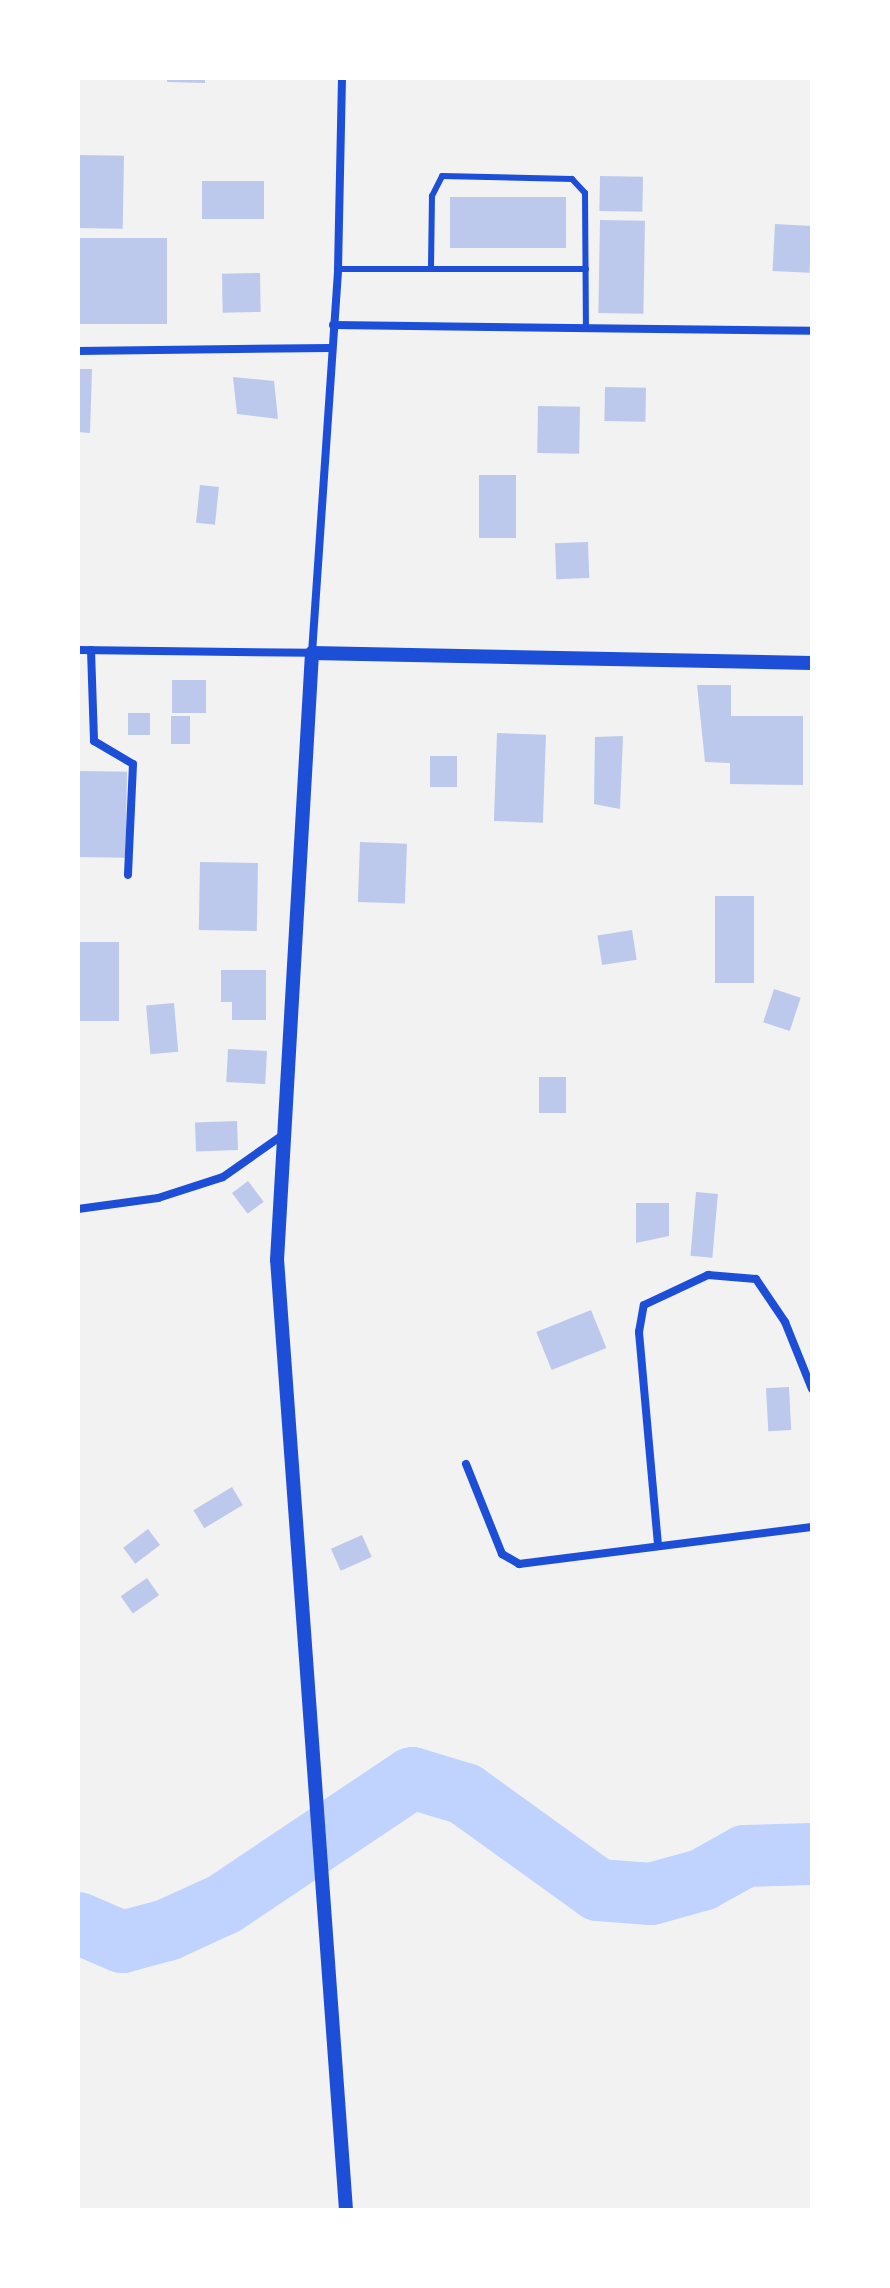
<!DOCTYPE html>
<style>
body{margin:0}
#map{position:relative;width:890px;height:2288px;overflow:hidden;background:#f2f2f2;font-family:Raleway,sans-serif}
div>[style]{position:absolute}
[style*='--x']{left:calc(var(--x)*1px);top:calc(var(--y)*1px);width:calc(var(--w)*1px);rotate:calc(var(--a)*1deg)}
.river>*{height:62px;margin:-31px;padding:0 31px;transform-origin:31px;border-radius:31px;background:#bfd3fe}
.building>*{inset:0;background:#bdc9ec;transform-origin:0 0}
.service>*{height:6px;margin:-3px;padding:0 3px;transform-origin:3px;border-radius:3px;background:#1d4ed8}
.minor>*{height:8px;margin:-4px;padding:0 4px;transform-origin:4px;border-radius:4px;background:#1d4ed8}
.tertiary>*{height:14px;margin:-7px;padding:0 7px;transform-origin:7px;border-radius:7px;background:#1d4ed8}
span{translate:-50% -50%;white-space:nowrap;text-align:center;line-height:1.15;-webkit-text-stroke:6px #fff;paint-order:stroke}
.frame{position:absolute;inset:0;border:80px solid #fff;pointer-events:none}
</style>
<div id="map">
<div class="river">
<i style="--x:78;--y:1923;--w:48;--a:23.4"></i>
<i style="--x:122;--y:1942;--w:47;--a:-14.9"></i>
<i style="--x:167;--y:1930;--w:63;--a:-24.5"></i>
<i style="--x:224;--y:1904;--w:226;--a:-33.8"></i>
<i style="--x:412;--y:1778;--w:55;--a:16.8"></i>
<i style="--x:465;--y:1794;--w:164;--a:35.8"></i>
<i style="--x:598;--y:1890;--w:53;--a:4.3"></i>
<i style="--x:651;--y:1894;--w:53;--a:-15.4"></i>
<i style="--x:702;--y:1880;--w:49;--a:-29.2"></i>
<i style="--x:745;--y:1856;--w:67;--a:-1.7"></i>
</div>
<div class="building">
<i style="clip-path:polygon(167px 78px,205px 78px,205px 83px,167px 82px)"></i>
<i style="left:78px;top:155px;width:46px;height:73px;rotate:1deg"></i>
<i style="left:600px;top:176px;width:43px;height:35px;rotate:1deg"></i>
<i style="left:264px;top:181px;width:38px;height:62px;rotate:90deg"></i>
<i style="left:450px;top:197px;width:116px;height:51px"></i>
<i style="left:600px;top:220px;width:45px;height:93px;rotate:1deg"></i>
<i style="left:775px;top:224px;width:37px;height:47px;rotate:3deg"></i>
<i style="left:78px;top:238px;width:89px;height:86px"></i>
<i style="left:260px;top:273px;width:39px;height:38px;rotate:89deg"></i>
<i style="clip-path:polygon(78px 369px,92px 369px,90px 433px,78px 432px)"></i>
<i style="clip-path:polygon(233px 377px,274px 381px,278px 419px,237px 414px)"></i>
<i style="left:605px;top:387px;width:41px;height:34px;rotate:1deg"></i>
<i style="left:538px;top:406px;width:42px;height:47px;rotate:1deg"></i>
<i style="left:479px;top:475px;width:37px;height:63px"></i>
<i style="left:200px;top:485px;width:19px;height:38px;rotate:6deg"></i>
<i style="left:588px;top:542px;width:36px;height:33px;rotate:88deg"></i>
<i style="left:172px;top:680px;width:34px;height:33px"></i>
<i style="clip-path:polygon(697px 685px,731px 685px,731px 716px,803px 716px,803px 785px,730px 784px,730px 763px,705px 762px)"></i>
<i style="left:128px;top:713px;width:22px;height:22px"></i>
<i style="left:171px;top:716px;width:19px;height:28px"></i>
<i style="left:497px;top:733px;width:49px;height:88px;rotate:2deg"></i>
<i style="clip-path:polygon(623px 736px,620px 809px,594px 804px,595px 737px)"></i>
<i style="left:430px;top:756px;width:27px;height:31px"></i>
<i style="left:78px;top:771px;width:49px;height:86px;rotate:1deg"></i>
<i style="left:360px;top:842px;width:47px;height:60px;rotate:2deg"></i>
<i style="left:200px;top:862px;width:58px;height:68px;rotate:1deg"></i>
<i style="left:715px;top:896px;width:39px;height:87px"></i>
<i style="left:632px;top:930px;width:30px;height:35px;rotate:81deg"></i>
<i style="left:119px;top:942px;width:79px;height:41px;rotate:90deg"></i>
<i style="clip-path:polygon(221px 970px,266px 970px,266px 1020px,232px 1020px,232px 1002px,221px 1002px)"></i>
<i style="left:774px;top:989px;width:28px;height:35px;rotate:18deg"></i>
<i style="left:174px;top:1003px;width:49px;height:28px;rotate:85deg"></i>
<i style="left:228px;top:1049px;width:39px;height:33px;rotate:3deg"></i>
<i style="left:539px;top:1077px;width:27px;height:36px"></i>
<i style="left:237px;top:1121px;width:29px;height:42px;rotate:88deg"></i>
<i style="left:248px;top:1181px;width:26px;height:20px;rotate:53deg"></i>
<i style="left:696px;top:1192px;width:22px;height:64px;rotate:5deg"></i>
<i style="clip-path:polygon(636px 1203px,669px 1203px,669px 1236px,636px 1243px)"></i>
<i style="left:591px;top:1310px;width:41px;height:59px;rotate:68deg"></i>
<i style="left:789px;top:1387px;width:43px;height:23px;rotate:87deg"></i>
<i style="left:232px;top:1487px;width:21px;height:45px;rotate:59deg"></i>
<i style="left:148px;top:1529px;width:20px;height:31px;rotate:53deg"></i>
<i style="left:362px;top:1535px;width:24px;height:34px;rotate:66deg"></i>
<i style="left:147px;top:1578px;width:21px;height:32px;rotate:55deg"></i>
</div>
<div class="service">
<i style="--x:431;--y:267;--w:71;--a:-89.2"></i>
<i style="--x:432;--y:196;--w:22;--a:-63"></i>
<i style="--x:442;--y:176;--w:130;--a:1.3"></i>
<i style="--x:572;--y:179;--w:19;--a:47"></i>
<i style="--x:585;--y:193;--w:135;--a:89.6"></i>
<i style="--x:338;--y:269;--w:248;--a:0"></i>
</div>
<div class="minor">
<i style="--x:333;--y:325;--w:479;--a:0.7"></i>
<i style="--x:78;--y:351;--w:253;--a:-0.7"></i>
<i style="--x:78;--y:650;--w:234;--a:0.7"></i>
<i style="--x:312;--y:653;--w:385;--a:-86.1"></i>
<i style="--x:338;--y:269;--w:191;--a:-88.8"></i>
<i style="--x:91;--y:650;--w:91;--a:88.1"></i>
<i style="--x:94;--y:741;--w:45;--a:30.5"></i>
<i style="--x:133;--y:764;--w:111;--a:92.6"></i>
<i style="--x:78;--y:1209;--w:81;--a:-7.8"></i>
<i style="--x:158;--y:1198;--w:68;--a:-17.9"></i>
<i style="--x:223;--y:1177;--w:70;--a:-35.1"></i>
<i style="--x:466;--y:1464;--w:97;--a:68.2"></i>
<i style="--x:502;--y:1554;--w:20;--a:30"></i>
<i style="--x:519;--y:1564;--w:295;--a:-7.2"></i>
<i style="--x:658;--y:1545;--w:214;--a:-95.1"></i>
<i style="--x:639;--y:1332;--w:27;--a:-80"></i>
<i style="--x:644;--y:1305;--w:71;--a:-25.1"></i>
<i style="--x:708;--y:1275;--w:48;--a:4.8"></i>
<i style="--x:756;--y:1279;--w:52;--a:56"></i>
<i style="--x:785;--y:1322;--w:72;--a:68.1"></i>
</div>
<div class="tertiary">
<i style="--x:346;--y:2210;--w:953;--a:-94.15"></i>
<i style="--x:277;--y:1260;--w:608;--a:-86.7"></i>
<i style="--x:312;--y:653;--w:500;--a:1.15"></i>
</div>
<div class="frame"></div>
</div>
